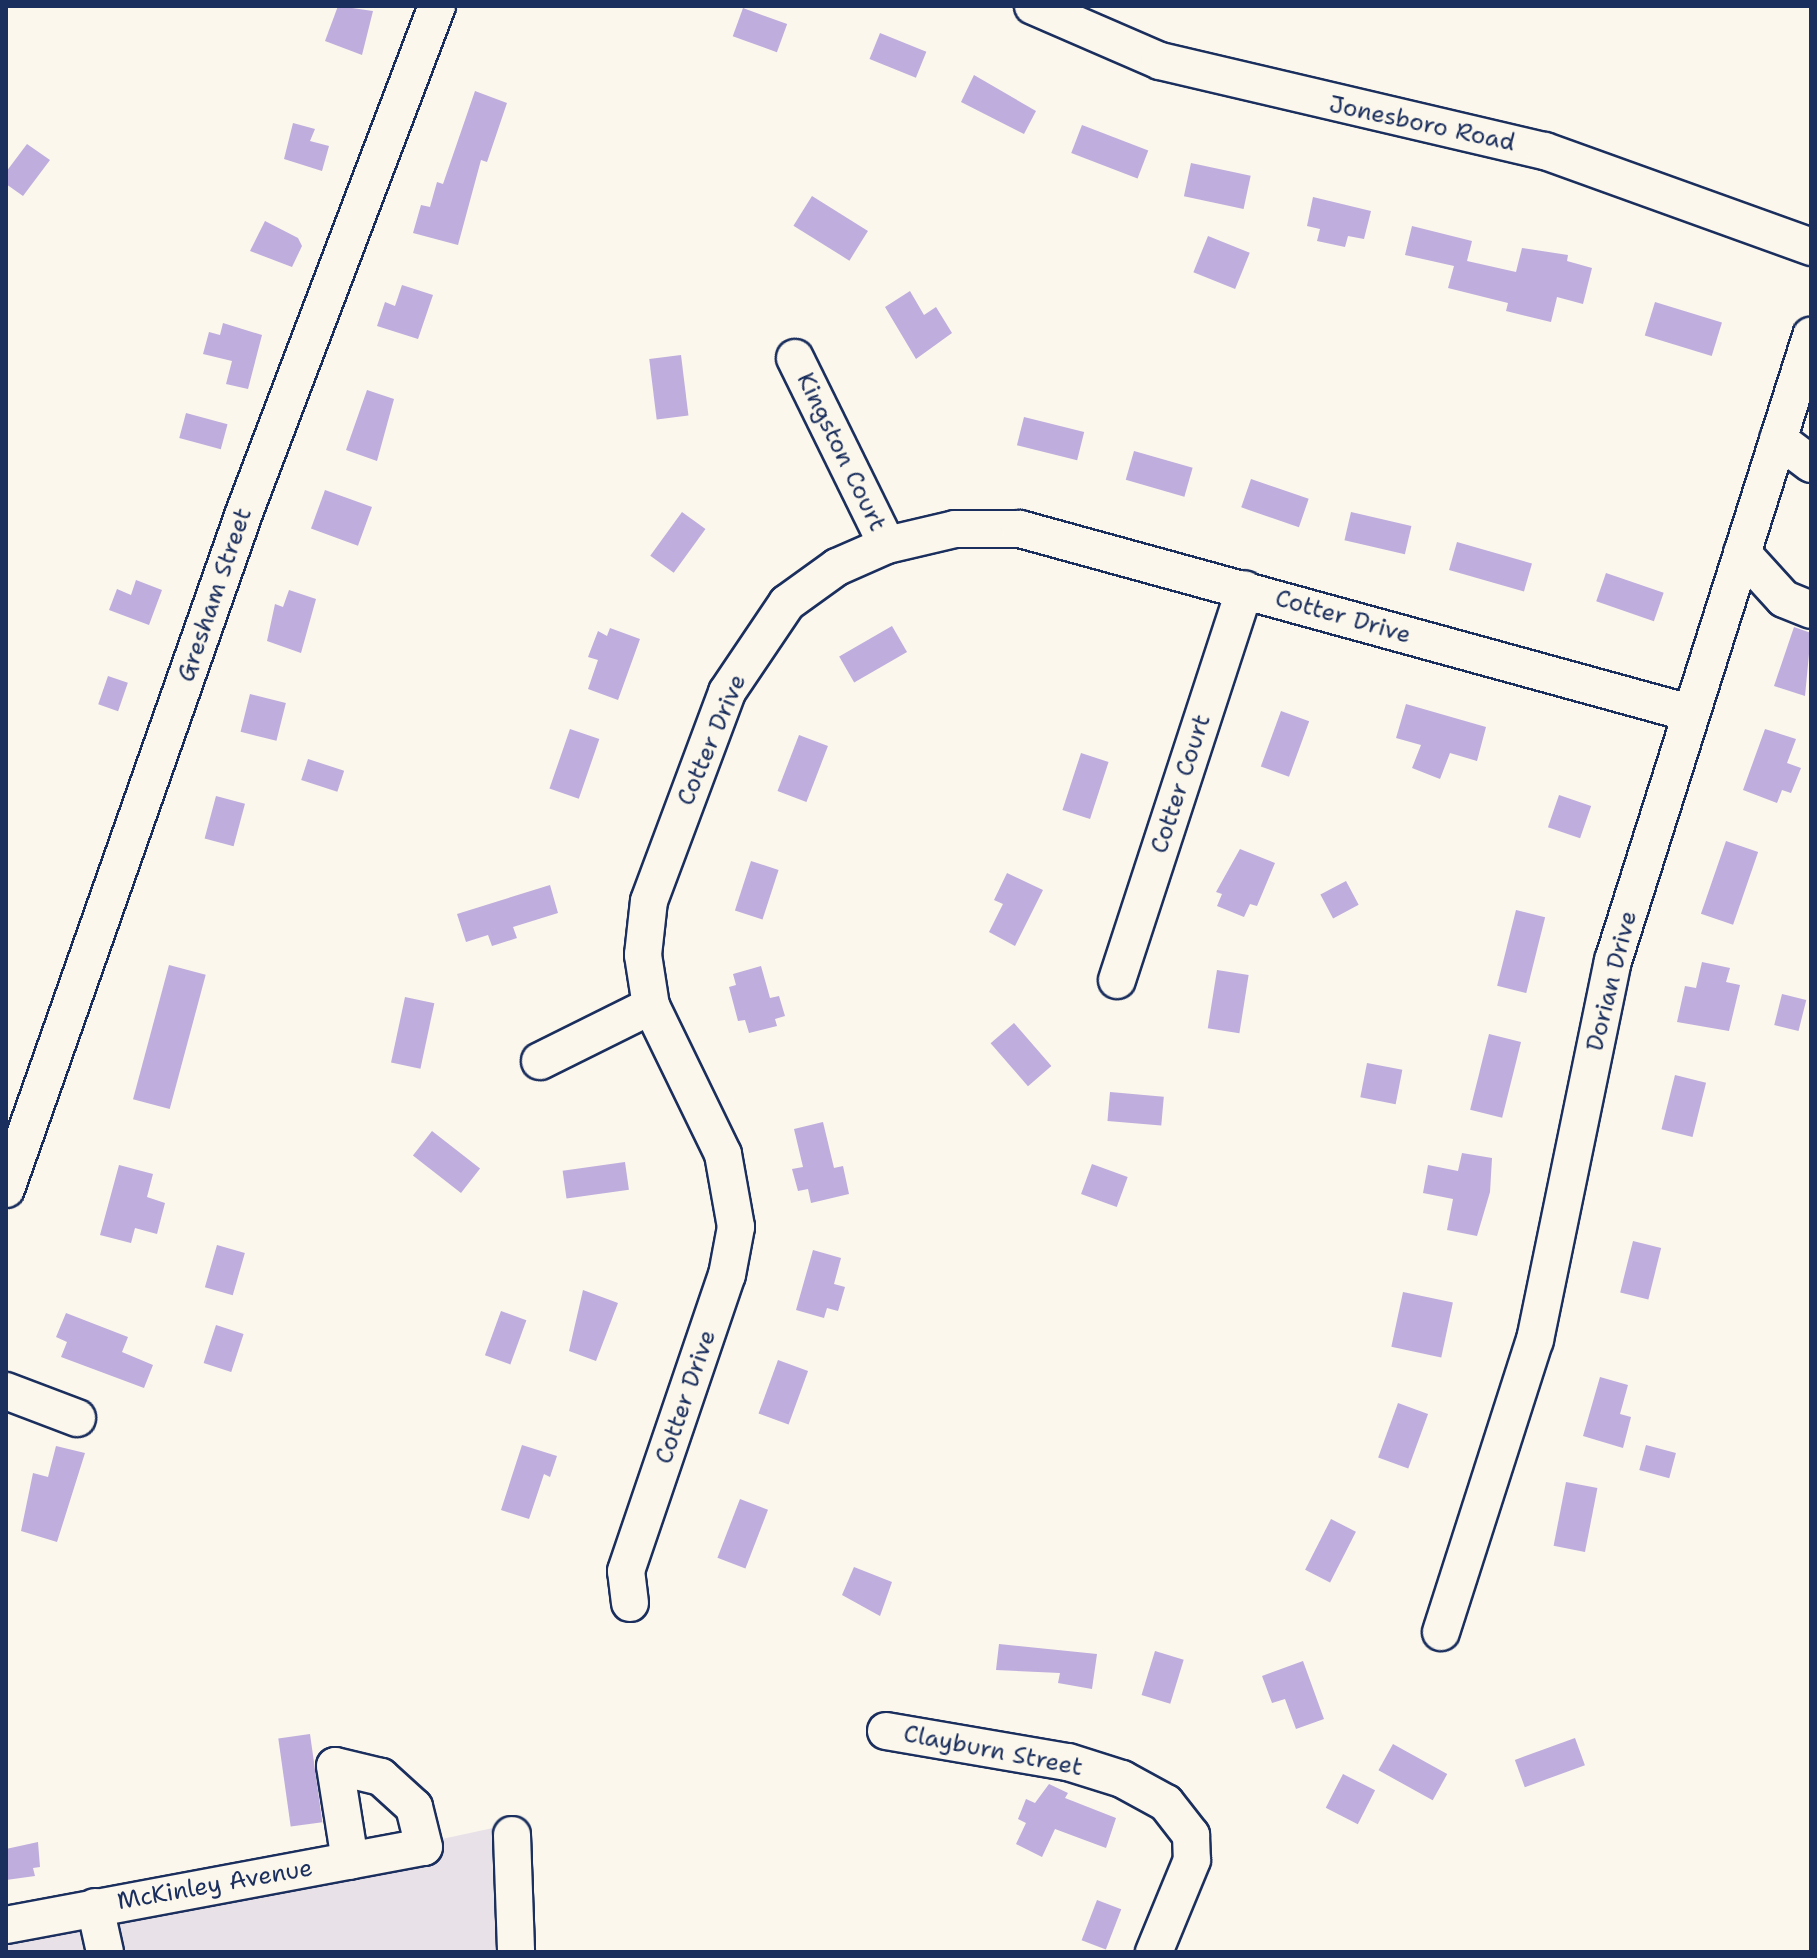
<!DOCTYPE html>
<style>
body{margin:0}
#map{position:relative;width:1817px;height:1958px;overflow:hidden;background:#fbf7ec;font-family:"Shantell Sans",sans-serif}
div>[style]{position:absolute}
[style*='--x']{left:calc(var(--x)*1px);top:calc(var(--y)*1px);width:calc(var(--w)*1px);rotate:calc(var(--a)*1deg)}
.built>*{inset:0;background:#e9e1e8}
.building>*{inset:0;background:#beaddd;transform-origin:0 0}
.roads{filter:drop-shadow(2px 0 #1b2f5e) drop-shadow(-2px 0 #1b2f5e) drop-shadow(0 2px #1b2f5e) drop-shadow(0 -2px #1b2f5e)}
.minor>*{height:36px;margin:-18px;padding:0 18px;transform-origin:18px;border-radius:18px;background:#fbf7ec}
span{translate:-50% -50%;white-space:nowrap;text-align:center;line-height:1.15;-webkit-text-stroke:6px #fbf7ec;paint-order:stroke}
.street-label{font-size:24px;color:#1b2f5e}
.frame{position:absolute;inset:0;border:8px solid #1b2f5e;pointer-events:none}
</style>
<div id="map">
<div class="built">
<i style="clip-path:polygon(493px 1828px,524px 1952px,6px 1952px,6px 1933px)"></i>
</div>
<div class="building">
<i style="clip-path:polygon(338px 6px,373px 11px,362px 55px,325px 41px)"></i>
<i style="left:743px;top:8px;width:47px;height:30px;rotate:20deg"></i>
<i style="left:880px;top:33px;width:50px;height:28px;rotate:22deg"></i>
<i style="clip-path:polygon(974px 75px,1036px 111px,1024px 134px,961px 102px)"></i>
<i style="clip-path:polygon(475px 91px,507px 103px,487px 162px,481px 160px,458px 245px,413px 233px,421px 205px,430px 207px,437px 182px,443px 184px)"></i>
<i style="clip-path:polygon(293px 123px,315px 129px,310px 141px,329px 146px,322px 171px,284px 159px)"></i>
<i style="left:1082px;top:125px;width:71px;height:30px;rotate:21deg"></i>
<i style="clip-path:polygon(27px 144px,50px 160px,23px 196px,6px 184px,6px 172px)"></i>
<i style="left:1191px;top:163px;width:61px;height:34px;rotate:12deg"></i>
<i style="left:812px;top:196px;width:66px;height:35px;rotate:32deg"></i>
<i style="clip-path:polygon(1313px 197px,1371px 211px,1364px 239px,1348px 236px,1345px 247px,1317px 241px,1320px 229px,1307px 226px)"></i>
<i style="clip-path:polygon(265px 221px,298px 238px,302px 246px,292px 267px,250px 251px)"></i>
<i style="clip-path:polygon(1412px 226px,1472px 241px,1467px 261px,1516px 272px,1522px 248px,1568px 255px,1567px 261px,1592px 268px,1583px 304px,1557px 297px,1551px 322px,1506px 311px,1508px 303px,1448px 288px,1454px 266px,1405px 255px)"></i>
<i style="left:1208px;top:236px;width:45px;height:39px;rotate:22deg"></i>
<i style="clip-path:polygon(402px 285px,433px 295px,418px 339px,377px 326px,385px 302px,395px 306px)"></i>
<i style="clip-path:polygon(910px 291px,924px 315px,936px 307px,952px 333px,916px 359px,885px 307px)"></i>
<i style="left:1655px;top:302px;width:70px;height:35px;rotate:17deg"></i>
<i style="clip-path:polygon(223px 323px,262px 335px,248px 389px,226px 384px,232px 361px,203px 354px,209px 332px,220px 335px)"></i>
<i style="left:681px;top:355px;width:61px;height:32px;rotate:83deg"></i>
<i style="clip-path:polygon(367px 390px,394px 399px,377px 461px,346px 450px)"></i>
<i style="left:186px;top:413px;width:43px;height:26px;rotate:15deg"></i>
<i style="left:1024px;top:417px;width:62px;height:29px;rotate:14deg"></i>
<i style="left:1134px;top:451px;width:61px;height:30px;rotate:16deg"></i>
<i style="left:1251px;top:479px;width:61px;height:30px;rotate:19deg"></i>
<i style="left:325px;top:490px;width:50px;height:41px;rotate:20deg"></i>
<i style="left:682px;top:512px;width:29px;height:54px;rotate:36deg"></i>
<i style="left:1351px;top:512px;width:62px;height:29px;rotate:13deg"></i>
<i style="left:1457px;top:542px;width:78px;height:29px;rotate:16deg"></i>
<i style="left:1606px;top:573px;width:61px;height:30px;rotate:19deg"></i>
<i style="clip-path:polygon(136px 580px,162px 590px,149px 625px,109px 610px,117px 589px,131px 595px)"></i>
<i style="clip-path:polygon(289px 590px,316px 599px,301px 653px,267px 641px,275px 604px,283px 607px)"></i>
<i style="left:892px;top:626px;width:30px;height:61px;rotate:60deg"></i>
<i style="clip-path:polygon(1794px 627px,1811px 633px,1805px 696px,1774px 686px)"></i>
<i style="clip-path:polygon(610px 628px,640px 639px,618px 700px,588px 689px,598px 660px,588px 657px,598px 631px,607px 636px)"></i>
<i style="left:108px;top:676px;width:21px;height:30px;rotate:19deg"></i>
<i style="left:250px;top:694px;width:37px;height:39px;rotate:14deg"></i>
<i style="clip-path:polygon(1406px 704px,1486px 727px,1477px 761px,1450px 753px,1440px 779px,1412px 768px,1421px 745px,1396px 738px)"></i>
<i style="left:1281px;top:711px;width:30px;height:59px;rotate:20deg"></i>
<i style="left:570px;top:729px;width:31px;height:63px;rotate:19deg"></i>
<i style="clip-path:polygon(1765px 729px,1796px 739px,1787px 763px,1801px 768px,1791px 793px,1782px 790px,1777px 803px,1743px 790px)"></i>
<i style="left:799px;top:735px;width:31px;height:60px;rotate:21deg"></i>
<i style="left:1081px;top:753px;width:29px;height:60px;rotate:18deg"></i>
<i style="left:308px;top:759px;width:38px;height:22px;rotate:18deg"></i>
<i style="left:1559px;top:795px;width:34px;height:34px;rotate:19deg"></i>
<i style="left:216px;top:796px;width:30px;height:44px;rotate:15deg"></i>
<i style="left:1726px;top:841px;width:34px;height:77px;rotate:19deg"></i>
<i style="clip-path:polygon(1240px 849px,1275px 863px,1257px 906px,1250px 904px,1244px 917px,1217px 906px,1222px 894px,1216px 892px)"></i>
<i style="left:751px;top:861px;width:29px;height:52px;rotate:18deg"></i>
<i style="clip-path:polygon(1007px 873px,1043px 890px,1015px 946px,989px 932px,1003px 904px,994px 900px)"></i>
<i style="left:1346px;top:881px;width:27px;height:29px;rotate:62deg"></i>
<i style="clip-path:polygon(550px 885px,558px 913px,513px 927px,517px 938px,492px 946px,488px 935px,466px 942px,457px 914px)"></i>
<i style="left:1516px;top:910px;width:30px;height:78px;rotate:14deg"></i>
<i style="clip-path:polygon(1702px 962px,1730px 968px,1726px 982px,1740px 985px,1729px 1031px,1677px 1022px,1685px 986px,1696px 988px)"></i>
<i style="left:169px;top:965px;width:38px;height:139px;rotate:15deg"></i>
<i style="clip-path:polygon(761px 966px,770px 998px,779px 996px,785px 1016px,775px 1019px,777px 1026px,749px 1033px,745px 1020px,738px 1021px,729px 987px,736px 985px,733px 974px)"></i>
<i style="left:1217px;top:970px;width:32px;height:59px;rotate:9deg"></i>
<i style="left:1782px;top:994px;width:25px;height:32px;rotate:14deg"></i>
<i style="left:405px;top:997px;width:30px;height:67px;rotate:12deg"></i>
<i style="left:1014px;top:1023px;width:57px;height:31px;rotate:49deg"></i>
<i style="left:1489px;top:1034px;width:33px;height:78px;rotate:14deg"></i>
<i style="left:1367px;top:1063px;width:36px;height:35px;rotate:11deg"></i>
<i style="left:1675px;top:1075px;width:32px;height:56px;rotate:14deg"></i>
<i style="left:1110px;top:1092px;width:54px;height:29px;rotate:5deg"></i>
<i style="clip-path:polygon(823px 1122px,834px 1168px,843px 1166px,849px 1194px,811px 1203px,808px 1189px,798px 1191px,792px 1169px,803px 1167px,794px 1129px)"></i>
<i style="left:432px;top:1131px;width:61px;height:31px;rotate:38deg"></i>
<i style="clip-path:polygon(1462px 1153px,1492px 1158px,1490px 1192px,1477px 1236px,1447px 1230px,1453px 1199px,1423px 1193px,1428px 1165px,1458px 1171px)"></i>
<i style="left:625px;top:1162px;width:28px;height:63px;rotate:82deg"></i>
<i style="left:1092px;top:1164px;width:38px;height:32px;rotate:20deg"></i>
<i style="clip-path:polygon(119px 1165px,153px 1174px,147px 1197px,165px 1203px,157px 1234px,135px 1228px,131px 1243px,100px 1235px)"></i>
<i style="left:1633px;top:1241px;width:29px;height:53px;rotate:14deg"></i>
<i style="left:217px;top:1245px;width:29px;height:44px;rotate:16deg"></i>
<i style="clip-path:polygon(813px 1250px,841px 1258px,834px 1284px,845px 1287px,838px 1311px,827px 1308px,824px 1318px,796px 1310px)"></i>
<i style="clip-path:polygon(583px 1290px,618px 1303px,596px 1361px,569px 1351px)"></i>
<i style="left:1403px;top:1292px;width:51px;height:56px;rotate:12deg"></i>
<i style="left:501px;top:1311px;width:27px;height:47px;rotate:20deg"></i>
<i style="clip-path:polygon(66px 1313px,128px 1337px,122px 1352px,153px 1365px,144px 1388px,61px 1357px,67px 1342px,56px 1337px)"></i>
<i style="left:216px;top:1325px;width:29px;height:40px;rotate:18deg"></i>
<i style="left:778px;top:1360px;width:32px;height:57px;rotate:20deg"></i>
<i style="clip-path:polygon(1600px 1377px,1628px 1385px,1620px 1414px,1631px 1417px,1623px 1448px,1583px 1436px)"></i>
<i style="left:1398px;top:1403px;width:32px;height:58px;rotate:20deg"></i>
<i style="clip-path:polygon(522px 1445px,557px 1456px,550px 1477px,544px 1474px,529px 1519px,501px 1510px)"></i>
<i style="left:1646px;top:1445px;width:31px;height:26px;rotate:15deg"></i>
<i style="clip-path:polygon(56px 1446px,85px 1453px,57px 1542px,21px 1531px,33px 1473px,48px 1477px)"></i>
<i style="left:1566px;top:1482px;width:32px;height:65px;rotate:11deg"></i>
<i style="left:740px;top:1499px;width:30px;height:63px;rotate:21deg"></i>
<i style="left:1331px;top:1519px;width:28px;height:57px;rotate:27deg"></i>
<i style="clip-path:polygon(854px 1567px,892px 1582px,880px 1616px,842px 1595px)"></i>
<i style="clip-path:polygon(999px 1644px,1097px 1654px,1092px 1689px,1058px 1683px,1060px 1673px,996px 1670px)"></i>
<i style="left:1155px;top:1651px;width:30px;height:46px;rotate:17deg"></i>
<i style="clip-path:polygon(1303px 1661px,1324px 1719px,1296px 1729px,1285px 1699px,1272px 1703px,1262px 1676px)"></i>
<i style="left:310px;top:1734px;width:89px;height:32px;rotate:82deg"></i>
<i style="left:1575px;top:1738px;width:29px;height:64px;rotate:70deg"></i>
<i style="left:1393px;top:1744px;width:62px;height:30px;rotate:29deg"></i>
<i style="left:1343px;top:1774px;width:36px;height:38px;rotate:27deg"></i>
<i style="clip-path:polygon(1049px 1784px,1068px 1793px,1065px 1798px,1116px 1818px,1106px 1848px,1055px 1829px,1042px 1857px,1016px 1844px,1026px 1823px,1018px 1819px,1026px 1799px,1035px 1803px)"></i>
<i style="clip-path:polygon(38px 1842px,40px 1867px,33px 1868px,35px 1876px,6px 1880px,6px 1849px)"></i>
<i style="left:1097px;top:1900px;width:26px;height:43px;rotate:21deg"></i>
</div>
<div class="roads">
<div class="minor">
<i style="--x:1033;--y:6;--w:138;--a:23.4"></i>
<i style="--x:1160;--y:61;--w:395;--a:13.2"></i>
<i style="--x:1545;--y:151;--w:283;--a:19.8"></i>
<i style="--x:795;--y:358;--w:208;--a:63.8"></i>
<i style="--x:1778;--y:439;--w:41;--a:37.1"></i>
<i style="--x:1742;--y:553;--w:62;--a:47.6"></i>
<i style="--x:1784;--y:599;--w:29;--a:22"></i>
<i style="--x:1117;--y:980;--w:411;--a:-71.9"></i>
<i style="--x:540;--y:1061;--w:124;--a:-26.4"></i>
<i style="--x:6;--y:1189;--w:717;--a:-70.6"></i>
<i style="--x:244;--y:513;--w:542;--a:-69.16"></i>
<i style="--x:6;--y:1391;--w:76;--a:20.8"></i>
<i style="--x:630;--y:1603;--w:32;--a:-97"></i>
<i style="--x:626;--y:1571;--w:313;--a:-71.2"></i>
<i style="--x:727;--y:1275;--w:49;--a:-79.4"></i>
<i style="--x:736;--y:1227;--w:74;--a:-100.1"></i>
<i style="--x:723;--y:1154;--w:165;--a:-115.9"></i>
<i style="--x:651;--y:1006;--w:52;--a:-98.9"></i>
<i style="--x:643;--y:955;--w:54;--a:-83.7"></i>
<i style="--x:649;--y:901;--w:223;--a:-69.5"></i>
<i style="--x:727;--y:692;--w:107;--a:-56"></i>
<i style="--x:787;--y:603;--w:62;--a:-35.8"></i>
<i style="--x:837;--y:567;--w:55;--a:-23.7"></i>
<i style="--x:887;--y:545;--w:70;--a:-13.2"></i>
<i style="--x:955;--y:529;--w:65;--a:0"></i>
<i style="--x:1020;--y:529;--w:695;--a:15.36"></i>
<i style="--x:1441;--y:1632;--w:307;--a:-72.2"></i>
<i style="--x:1535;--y:1340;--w:387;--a:-78.4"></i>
<i style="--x:1613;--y:961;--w:656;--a:-72.42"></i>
<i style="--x:886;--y:1731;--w:185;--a:9.7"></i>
<i style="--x:1068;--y:1762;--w:57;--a:17.5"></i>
<i style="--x:1122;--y:1779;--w:50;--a:28.6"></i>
<i style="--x:1166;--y:1803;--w:41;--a:52"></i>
<i style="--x:1191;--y:1835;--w:25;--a:88"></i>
<i style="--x:1192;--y:1860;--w:100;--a:112.4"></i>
<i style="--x:512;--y:1835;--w:117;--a:88"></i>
<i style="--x:95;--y:1907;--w:46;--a:77.5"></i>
<i style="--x:6;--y:1925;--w:425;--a:-10.6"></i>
<i style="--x:424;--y:1847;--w:41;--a:-104"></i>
<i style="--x:414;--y:1807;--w:45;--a:-137.7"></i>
<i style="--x:381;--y:1777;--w:47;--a:-166.6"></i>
<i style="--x:335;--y:1766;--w:96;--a:81"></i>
</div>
</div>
<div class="street-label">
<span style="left:1422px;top:124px;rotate:12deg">Jonesboro Road</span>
<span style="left:841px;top:452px;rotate:64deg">Kingston Court</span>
<span style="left:215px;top:595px;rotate:-71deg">Gresham Street</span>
<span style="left:1343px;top:617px;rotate:16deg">Cotter Drive</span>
<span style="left:712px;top:740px;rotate:-67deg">Cotter Drive</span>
<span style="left:1181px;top:784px;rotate:-72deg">Cotter Court</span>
<span style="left:1612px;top:981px;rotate:-76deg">Dorian Drive</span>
<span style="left:686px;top:1397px;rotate:-71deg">Cotter Drive</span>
<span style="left:993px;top:1751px;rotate:11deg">Clayburn Street</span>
<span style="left:215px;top:1885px;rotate:-10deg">McKinley Avenue</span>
</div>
<div class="frame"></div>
</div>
